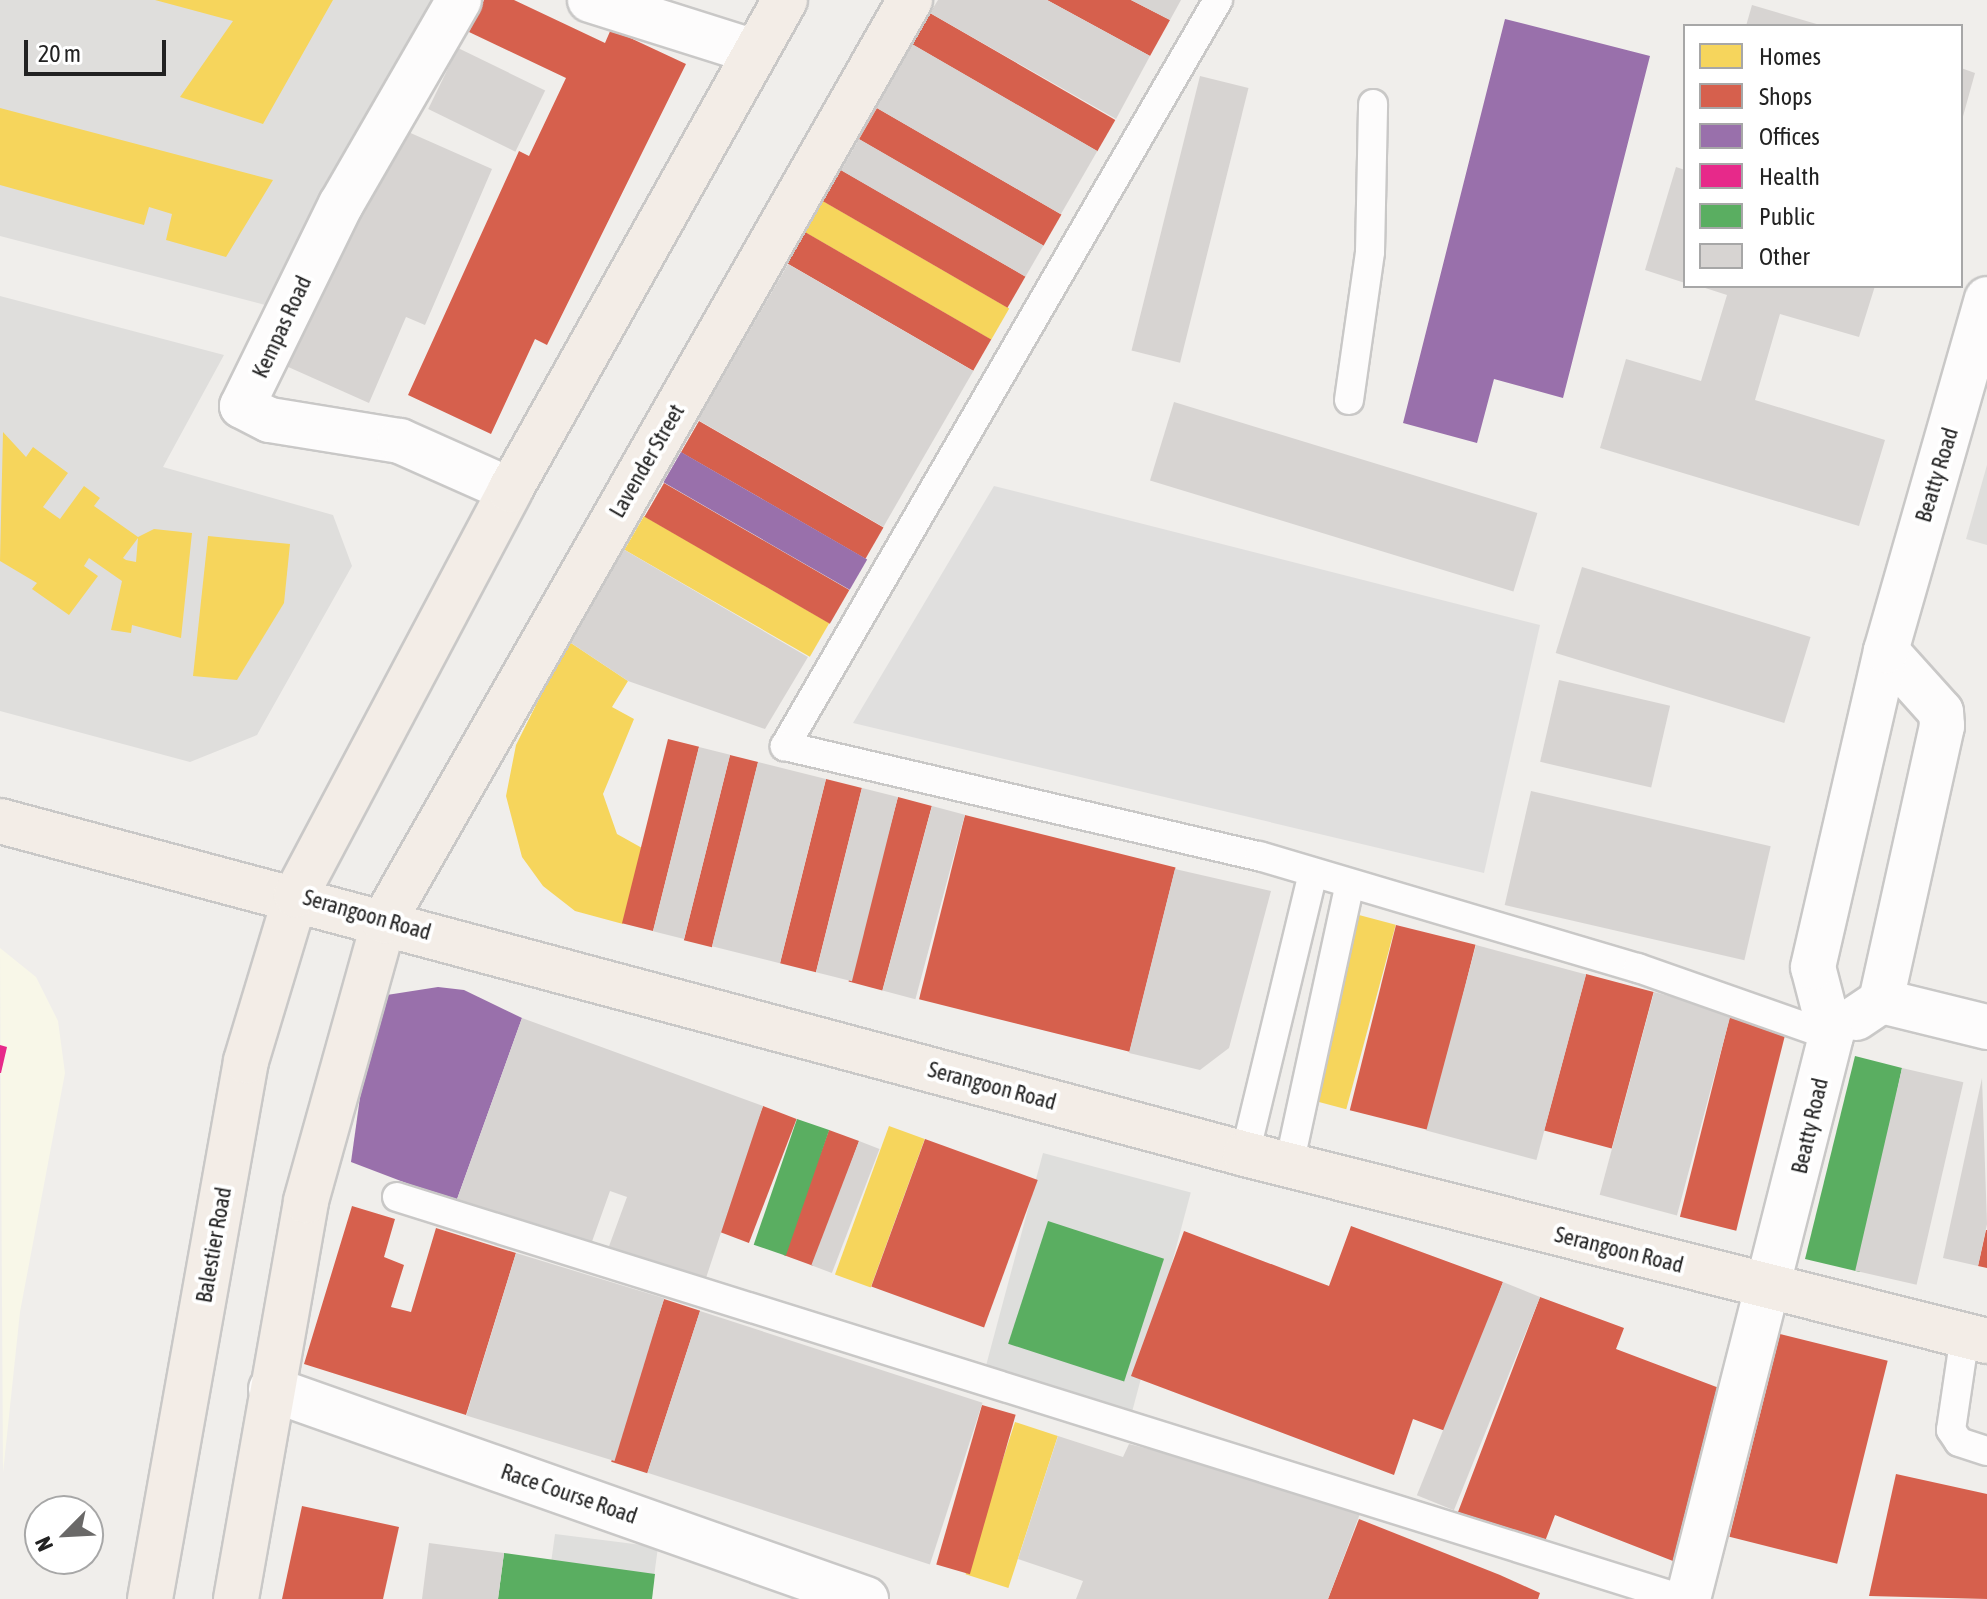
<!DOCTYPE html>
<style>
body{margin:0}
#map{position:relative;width:1987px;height:1599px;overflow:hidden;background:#f0eeeb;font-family:"Asap Condensed",sans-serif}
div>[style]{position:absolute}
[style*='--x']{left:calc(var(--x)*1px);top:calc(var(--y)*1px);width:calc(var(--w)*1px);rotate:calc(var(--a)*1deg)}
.residential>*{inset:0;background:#dfdedc}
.education>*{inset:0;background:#f8f7e8}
.religious>*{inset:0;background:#dededc;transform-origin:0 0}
.parking>*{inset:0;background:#e0dfde}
.homes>*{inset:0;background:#f6d55c;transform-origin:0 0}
.shops>*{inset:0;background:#d6604d;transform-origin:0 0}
.offices>*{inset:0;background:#9970ab;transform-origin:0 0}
.health>*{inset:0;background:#e7298a}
.public>*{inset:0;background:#5aae61;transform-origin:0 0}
.building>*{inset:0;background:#d7d4d2;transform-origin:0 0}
.roads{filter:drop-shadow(2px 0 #c9c8c7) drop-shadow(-2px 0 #c9c8c7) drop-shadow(0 2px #c9c8c7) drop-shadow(0 -2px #c9c8c7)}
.lane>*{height:28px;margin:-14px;padding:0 14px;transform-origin:14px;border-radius:14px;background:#fdfcfc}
.street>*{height:44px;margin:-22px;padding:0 22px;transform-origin:22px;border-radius:22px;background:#fdfcfc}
.primary>*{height:44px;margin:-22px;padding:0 22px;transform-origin:22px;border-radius:22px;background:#f3ede7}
span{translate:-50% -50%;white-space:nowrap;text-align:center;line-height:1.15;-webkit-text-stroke:8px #fff;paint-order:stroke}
.street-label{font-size:22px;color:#222}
.legend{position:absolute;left:1683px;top:24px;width:280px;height:264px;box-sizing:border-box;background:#fff;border:2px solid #a7a7a7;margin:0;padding:10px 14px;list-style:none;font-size:24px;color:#222}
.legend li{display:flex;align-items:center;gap:16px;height:40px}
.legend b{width:40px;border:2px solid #a7a7a7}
.north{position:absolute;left:24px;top:1495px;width:80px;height:80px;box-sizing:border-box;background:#fff;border:2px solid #a7a7a7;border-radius:50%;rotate:246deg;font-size:22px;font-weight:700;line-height:32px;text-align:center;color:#222}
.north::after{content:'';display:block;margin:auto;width:28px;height:36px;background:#6a6968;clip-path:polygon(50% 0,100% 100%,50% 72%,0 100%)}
.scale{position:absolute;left:24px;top:40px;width:142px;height:36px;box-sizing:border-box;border:4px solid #222;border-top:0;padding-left:10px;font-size:24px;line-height:28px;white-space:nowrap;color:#222;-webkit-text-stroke:6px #fff;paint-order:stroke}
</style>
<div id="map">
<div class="residential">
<i style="clip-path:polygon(0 0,437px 0,269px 306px,0 236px)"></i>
<i style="clip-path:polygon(0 296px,224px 355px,163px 467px,333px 515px,352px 566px,257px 735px,190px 762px,0 711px)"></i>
<i style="clip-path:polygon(1987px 465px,1987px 545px,1966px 539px)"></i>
</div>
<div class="education">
<i style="clip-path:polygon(0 948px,36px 977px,58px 1021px,65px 1073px,20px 1312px,3px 1473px)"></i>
</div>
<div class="religious">
<i style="left:1043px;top:1153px;width:153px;height:247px;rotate:15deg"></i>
<i style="clip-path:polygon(555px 1534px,658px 1547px,651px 1599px,546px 1599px)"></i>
</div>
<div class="parking">
<i style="clip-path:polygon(994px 486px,1540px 625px,1484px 873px,853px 723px)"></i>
</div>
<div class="homes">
<i style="clip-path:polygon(155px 0,333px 0,263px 124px,180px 97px,233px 21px)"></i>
<i style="clip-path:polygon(0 108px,273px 180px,226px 257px,166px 240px,172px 214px,149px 207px,144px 225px,0 185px)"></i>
<i style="left:823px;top:201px;width:215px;height:36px;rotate:30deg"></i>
<i style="clip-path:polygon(evenodd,3px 432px,26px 457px,33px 447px,68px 473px,43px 507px,60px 519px,84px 486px,100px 498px,94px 506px,138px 537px,154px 529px,192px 533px,181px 638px,132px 625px,131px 633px,111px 630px,122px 581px,89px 558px,84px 566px,98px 576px,69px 615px,32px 589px,37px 583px,0 561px,3px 432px,138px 538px,136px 562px,126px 560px,123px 558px,138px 538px)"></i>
<i style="left:644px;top:516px;width:214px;height:39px;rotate:30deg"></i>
<i style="clip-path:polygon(208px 536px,290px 544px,284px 603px,237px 680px,193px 676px)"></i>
<i style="clip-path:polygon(568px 641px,628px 681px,612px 707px,634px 719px,603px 794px,617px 834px,642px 848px,623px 924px,575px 911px,543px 886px,522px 857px,506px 796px,516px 745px)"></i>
<i style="left:1359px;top:915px;width:38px;height:191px;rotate:15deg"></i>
<i style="left:889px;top:1126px;width:38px;height:158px;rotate:20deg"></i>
<i style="left:1015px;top:1422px;width:45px;height:160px;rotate:18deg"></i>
</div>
<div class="shops">
<i style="clip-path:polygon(484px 0,514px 0,605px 43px,611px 29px,686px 64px,547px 345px,535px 339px,491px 434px,408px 395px,519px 151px,529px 156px,566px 78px,469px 32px)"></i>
<i style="clip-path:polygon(1047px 0,1131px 0,1170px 20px,1150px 56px)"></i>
<i style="left:930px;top:13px;width:214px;height:36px;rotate:30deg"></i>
<i style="left:877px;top:108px;width:213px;height:36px;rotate:30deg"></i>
<i style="left:841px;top:170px;width:213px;height:36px;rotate:30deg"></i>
<i style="left:805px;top:232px;width:215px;height:36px;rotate:30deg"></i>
<i style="left:699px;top:421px;width:213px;height:36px;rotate:30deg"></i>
<i style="left:664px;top:483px;width:214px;height:39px;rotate:30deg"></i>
<i style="left:668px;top:739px;width:32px;height:190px;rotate:14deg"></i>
<i style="left:730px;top:755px;width:29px;height:191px;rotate:14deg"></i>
<i style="left:826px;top:779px;width:37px;height:190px;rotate:14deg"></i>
<i style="left:898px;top:797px;width:35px;height:191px;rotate:15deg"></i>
<i style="left:965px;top:815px;width:217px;height:190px;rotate:14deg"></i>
<i style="left:1396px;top:925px;width:82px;height:191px;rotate:14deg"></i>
<i style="left:1586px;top:974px;width:70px;height:162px;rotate:15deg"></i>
<i style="left:1731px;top:1012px;width:58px;height:211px;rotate:14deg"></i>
<i style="left:763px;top:1106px;width:36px;height:133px;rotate:21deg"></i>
<i style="left:829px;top:1130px;width:32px;height:133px;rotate:20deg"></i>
<i style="left:925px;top:1139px;width:120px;height:157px;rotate:20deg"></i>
<i style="clip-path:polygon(352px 1206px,395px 1219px,384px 1257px,404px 1265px,391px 1307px,411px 1312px,436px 1228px,516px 1253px,466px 1415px,304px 1364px)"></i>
<i style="clip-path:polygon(1351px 1226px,1503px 1282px,1448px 1432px,1413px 1419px,1394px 1475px,1131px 1376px,1184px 1231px,1329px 1286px)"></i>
<i style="clip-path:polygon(1986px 1230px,1987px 1230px,1987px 1268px,1978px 1266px)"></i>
<i style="clip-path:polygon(1540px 1297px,1624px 1328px,1616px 1349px,1735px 1394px,1673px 1561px,1555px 1515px,1544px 1544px,1458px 1512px)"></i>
<i style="left:664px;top:1299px;width:38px;height:171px;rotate:18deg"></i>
<i style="left:1780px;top:1334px;width:111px;height:209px;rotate:14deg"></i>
<i style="left:982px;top:1405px;width:35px;height:166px;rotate:16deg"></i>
<i style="clip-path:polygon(1896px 1474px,1987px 1494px,1987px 1599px,1869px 1596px)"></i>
<i style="clip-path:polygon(302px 1506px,399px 1527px,383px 1599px,282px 1599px)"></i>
<i style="clip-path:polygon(1359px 1519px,1500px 1575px,1540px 1593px,1538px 1599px,1328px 1599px)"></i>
</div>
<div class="offices">
<i style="clip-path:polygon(1505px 19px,1650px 56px,1563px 398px,1494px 379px,1477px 443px,1403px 423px)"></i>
<i style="left:681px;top:452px;width:215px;height:35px;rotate:30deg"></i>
<i style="clip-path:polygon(438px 987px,464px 990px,522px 1018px,456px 1202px,351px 1162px,374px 997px)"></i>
</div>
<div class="health">
<i style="clip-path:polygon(0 1045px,7px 1047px,1px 1073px,0 1073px)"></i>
</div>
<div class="public">
<i style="clip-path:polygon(1855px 1056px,1902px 1068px,1860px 1272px,1805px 1259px)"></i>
<i style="left:797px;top:1119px;width:34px;height:133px;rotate:19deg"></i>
<i style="left:1048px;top:1221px;width:122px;height:129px;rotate:18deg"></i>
<i style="clip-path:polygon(504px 1553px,655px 1574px,652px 1599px,498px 1599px)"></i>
</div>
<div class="building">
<i style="clip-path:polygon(938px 0,1047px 0,1150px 56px,1116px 119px,930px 13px)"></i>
<i style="clip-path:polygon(1131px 0,1181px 0,1170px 20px)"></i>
<i style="clip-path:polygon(1752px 5px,1820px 25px,1820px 26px,1746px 26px)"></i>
<i style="left:912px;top:44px;width:214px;height:73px;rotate:30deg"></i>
<i style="left:458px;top:48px;width:97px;height:68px;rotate:26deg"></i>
<i style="clip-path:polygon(1961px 68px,1975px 73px,1962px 120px,1961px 120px)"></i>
<i style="left:1200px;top:76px;width:50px;height:283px;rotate:14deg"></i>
<i style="clip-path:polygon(397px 127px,492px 169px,425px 325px,406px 317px,369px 403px,286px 366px)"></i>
<i style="left:859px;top:139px;width:213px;height:36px;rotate:30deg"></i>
<i style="clip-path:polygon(1676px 167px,1685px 170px,1685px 283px,1645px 270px)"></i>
<i style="left:788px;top:264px;width:214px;height:180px;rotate:30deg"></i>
<i style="clip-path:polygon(1699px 286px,1875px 286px,1859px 337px,1780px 314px,1755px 400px,1885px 440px,1859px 526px,1600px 448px,1626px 359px,1701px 381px,1727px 295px)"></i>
<i style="left:1174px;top:402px;width:380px;height:82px;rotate:17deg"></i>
<i style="clip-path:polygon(623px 549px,808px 657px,765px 729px,628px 681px,568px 641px)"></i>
<i style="left:1582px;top:567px;width:239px;height:90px;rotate:17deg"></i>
<i style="left:1559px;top:680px;width:114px;height:84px;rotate:13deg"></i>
<i style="left:699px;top:747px;width:32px;height:190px;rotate:14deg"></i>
<i style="left:758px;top:762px;width:70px;height:190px;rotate:14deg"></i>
<i style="left:862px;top:788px;width:37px;height:190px;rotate:14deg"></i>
<i style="left:1531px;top:791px;width:246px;height:117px;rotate:13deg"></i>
<i style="left:932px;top:806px;width:34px;height:191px;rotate:15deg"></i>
<i style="clip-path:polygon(1175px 869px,1271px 891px,1229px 1048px,1200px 1070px,1129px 1053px)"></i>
<i style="left:1476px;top:945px;width:114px;height:192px;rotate:15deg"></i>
<i style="left:1654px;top:992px;width:80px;height:210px;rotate:15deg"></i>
<i style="clip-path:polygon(522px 1018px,763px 1106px,704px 1284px,608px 1249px,627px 1197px,610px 1191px,589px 1250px,456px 1202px)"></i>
<i style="left:1902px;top:1068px;width:63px;height:208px;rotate:13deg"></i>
<i style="clip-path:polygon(1982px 1078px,1987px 1224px,1978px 1266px,1943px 1258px)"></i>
<i style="left:859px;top:1141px;width:22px;height:133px;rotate:21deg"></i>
<i style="left:516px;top:1253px;width:155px;height:170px;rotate:17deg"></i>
<i style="left:1503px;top:1282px;width:40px;height:230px;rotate:22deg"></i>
<i style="left:700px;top:1311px;width:297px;height:170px;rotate:18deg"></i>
<i style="clip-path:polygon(1058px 1436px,1123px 1457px,1129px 1444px,1364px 1503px,1328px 1599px,1076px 1599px,1083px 1581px,1018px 1559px)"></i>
<i style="clip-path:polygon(429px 1543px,504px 1553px,498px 1599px,422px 1599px)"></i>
</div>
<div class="roads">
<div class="lane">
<i style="--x:1218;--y:0;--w:863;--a:120.13"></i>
<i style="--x:785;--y:746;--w:487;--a:13.1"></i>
<i style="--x:1259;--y:856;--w:395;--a:16.5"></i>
<i style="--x:1638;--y:968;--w:205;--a:19.4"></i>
<i style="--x:1349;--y:400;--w:149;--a:-81.9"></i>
<i style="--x:1370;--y:252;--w:148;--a:-88.8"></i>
<i style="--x:1245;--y:1154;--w:286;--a:-76.4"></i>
<i style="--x:1289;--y:1165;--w:284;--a:-77.8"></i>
<i style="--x:397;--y:1197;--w:1346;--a:17.37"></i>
<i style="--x:1965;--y:1335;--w:96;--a:98.4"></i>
<i style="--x:1951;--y:1430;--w:14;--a:56"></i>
<i style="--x:1959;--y:1442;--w:29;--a:18"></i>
</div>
<div class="street">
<i style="--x:459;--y:0;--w:236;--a:120"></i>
<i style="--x:341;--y:204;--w:225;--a:116.1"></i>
<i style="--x:242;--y:406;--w:31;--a:27"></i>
<i style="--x:270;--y:420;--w:132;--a:9.2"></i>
<i style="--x:400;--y:441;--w:120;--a:24"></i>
<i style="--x:590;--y:0;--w:173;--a:17.5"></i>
<i style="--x:1881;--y:1001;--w:282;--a:-77.5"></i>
<i style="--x:1942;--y:726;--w:14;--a:-94"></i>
<i style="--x:1941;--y:712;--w:82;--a:-132"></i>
<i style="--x:1856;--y:1018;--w:30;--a:-34"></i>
<i style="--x:1881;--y:1001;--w:109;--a:13.8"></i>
<i style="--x:271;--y:1389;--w:631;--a:19.44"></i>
<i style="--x:1688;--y:1599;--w:581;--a:-75.75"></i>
<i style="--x:1831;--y:1036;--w:71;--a:-104.6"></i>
<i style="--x:1813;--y:967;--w:324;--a:-77"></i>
<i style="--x:1886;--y:651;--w:366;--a:-74"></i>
</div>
<div class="primary">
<i style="--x:0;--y:821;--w:1289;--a:14.97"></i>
<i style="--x:1245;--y:1154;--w:765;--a:14.15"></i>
<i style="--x:150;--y:1599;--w:546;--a:-79.88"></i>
<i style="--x:246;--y:1061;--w:173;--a:-73.2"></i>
<i style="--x:296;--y:895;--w:458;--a:-62.1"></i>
<i style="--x:510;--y:490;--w:562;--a:-60.7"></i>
<i style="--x:236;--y:1599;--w:404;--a:-80"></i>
<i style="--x:306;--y:1201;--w:291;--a:-74.4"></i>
<i style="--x:384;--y:921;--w:1061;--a:-60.27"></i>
</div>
</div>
<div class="street-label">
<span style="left:282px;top:327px;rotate:-65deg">Kempas Road</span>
<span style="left:647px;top:461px;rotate:-60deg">Lavender Street</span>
<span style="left:1937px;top:475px;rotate:-73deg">Beatty Road</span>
<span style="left:367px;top:915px;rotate:16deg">Serangoon Road</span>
<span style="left:992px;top:1086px;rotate:15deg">Serangoon Road</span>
<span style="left:1810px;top:1126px;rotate:-77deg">Beatty Road</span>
<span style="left:214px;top:1245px;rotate:-80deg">Balestier Road</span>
<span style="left:1619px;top:1250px;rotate:14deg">Serangoon Road</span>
<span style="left:569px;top:1494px;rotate:19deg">Race Course Road</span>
</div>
<ul class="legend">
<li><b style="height:22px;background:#f6d55c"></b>Homes</li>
<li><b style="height:22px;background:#d6604d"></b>Shops</li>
<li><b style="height:22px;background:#9970ab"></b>Offices</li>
<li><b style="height:22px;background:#e7298a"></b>Health</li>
<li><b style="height:22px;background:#5aae61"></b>Public</li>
<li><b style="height:22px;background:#d7d4d2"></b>Other</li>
</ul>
<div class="north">N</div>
<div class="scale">20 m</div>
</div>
